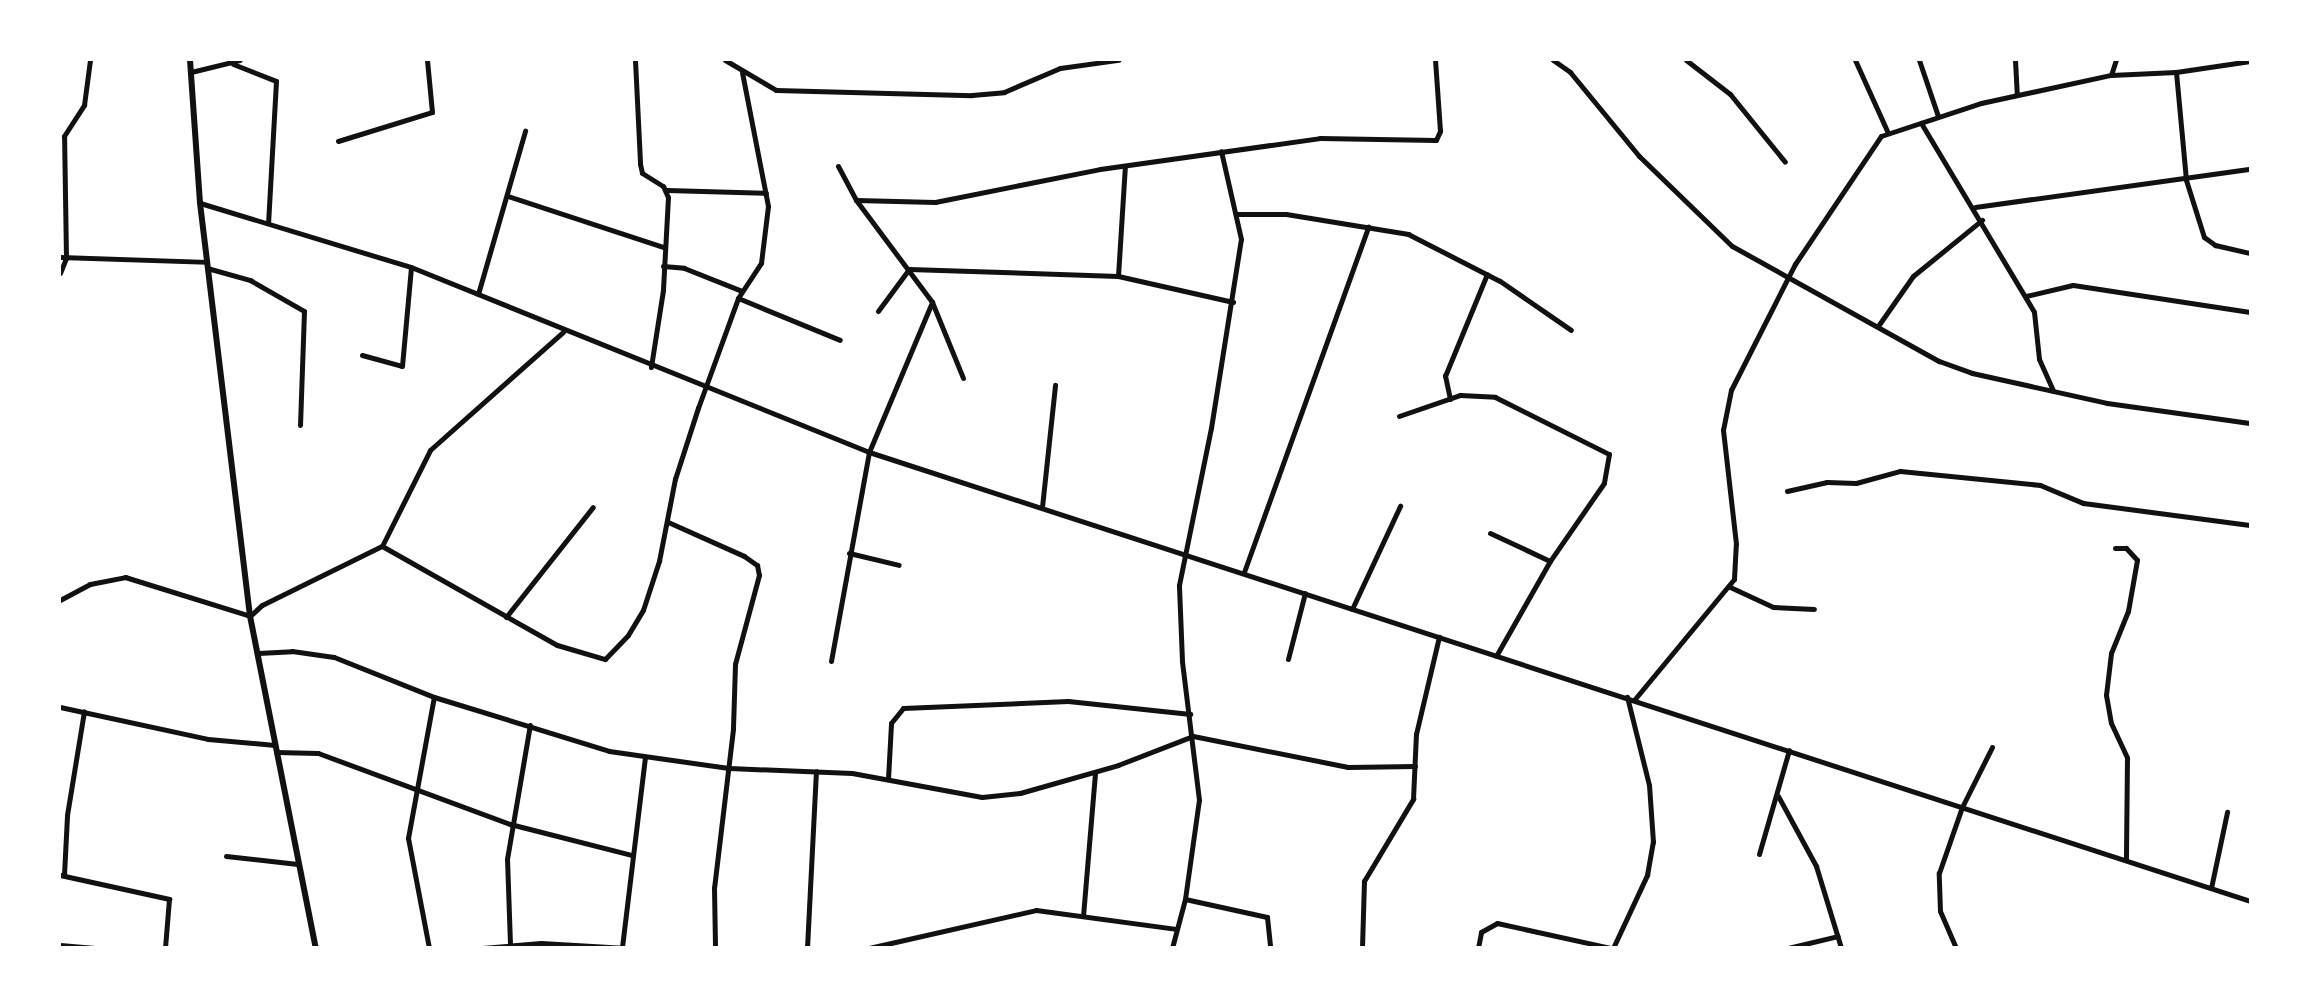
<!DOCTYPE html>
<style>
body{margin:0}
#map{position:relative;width:2310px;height:1007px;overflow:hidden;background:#fff;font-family:"Titillium Web",sans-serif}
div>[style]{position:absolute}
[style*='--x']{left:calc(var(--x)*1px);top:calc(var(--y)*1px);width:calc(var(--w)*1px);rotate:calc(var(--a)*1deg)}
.minor>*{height:5px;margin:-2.5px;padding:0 2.5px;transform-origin:2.5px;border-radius:2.5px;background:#111}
.tertiary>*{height:6px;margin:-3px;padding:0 3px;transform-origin:3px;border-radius:3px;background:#111}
span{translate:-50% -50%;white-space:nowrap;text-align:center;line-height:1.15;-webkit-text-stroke:5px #fff;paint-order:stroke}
.frame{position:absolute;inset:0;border:61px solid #fff;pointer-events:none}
</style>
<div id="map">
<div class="minor">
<i style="--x:635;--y:60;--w:104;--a:87.2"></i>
<i style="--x:640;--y:164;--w:9;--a:77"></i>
<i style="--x:642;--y:173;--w:25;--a:32"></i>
<i style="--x:663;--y:186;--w:12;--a:66"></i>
<i style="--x:668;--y:197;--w:93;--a:93.1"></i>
<i style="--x:663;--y:290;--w:78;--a:98.9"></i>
<i style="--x:725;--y:60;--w:59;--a:30.5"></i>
<i style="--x:776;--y:90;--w:196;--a:1.5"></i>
<i style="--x:972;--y:95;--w:32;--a:-5"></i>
<i style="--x:1004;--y:92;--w:61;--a:-23.2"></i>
<i style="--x:1060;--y:68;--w:59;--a:-7.9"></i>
<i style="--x:1553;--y:60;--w:21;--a:35"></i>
<i style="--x:1570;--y:72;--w:109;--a:50.6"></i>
<i style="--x:1639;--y:156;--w:129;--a:44.1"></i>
<i style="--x:1732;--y:246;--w:237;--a:29.1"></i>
<i style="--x:1939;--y:361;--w:35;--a:20"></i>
<i style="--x:1972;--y:373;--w:138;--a:12.5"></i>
<i style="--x:2107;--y:403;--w:144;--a:8"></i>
<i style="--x:1686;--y:60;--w:56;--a:37.7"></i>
<i style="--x:1730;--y:94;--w:87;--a:51"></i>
<i style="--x:1855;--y:60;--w:78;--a:65.7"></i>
<i style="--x:1919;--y:60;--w:59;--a:71.3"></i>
<i style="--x:2015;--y:60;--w:35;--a:87"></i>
<i style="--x:233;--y:64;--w:46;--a:21.6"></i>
<i style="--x:276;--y:81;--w:141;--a:93.2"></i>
<i style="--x:191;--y:72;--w:50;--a:-13.8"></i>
<i style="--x:2176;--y:72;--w:108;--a:84.7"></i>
<i style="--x:2186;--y:180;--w:60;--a:72.5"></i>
<i style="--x:2204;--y:237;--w:14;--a:36"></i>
<i style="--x:2215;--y:245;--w:36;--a:13"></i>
<i style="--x:2111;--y:75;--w:16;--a:-72"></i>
<i style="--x:1921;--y:123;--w:220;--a:59.1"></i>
<i style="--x:2034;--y:312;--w:47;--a:83.9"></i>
<i style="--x:2039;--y:359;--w:35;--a:66"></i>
<i style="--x:338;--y:141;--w:98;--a:-17.1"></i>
<i style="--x:432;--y:112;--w:52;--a:-95.5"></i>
<i style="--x:838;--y:166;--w:38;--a:62"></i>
<i style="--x:856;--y:200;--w:127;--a:53.3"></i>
<i style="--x:932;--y:302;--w:82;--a:67.8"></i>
<i style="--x:667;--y:190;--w:99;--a:1.7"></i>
<i style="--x:508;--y:196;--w:163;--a:18.2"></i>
<i style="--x:856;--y:200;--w:79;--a:1.5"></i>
<i style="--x:935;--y:202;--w:168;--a:-11.3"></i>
<i style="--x:1100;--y:169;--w:222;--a:-8"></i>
<i style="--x:1320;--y:138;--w:116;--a:1"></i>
<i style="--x:1436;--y:140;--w:10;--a:-66"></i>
<i style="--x:1440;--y:131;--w:71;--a:-94"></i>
<i style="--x:200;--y:203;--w:220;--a:16.9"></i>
<i style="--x:411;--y:267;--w:494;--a:22"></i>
<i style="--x:869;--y:452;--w:1452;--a:18.01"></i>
<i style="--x:1975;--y:207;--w:278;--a:-7.9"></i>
<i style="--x:1238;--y:214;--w:48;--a:0"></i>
<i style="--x:1286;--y:214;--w:124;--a:9.3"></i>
<i style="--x:1408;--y:234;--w:103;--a:27.1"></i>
<i style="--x:1500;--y:281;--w:86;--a:34.6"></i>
<i style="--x:60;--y:257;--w:147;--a:1.9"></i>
<i style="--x:663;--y:266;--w:21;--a:5"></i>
<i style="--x:684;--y:268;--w:62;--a:21.6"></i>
<i style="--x:207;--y:268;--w:45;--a:15.6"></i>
<i style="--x:250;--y:280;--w:62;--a:29.9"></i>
<i style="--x:304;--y:311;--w:114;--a:92"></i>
<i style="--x:60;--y:273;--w:16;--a:-68"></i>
<i style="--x:66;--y:258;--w:122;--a:-90.9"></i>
<i style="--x:64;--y:136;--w:37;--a:-57"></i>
<i style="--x:84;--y:105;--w:45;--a:-82.4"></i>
<i style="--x:1118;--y:276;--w:110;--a:-86.4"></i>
<i style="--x:478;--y:294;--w:170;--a:-73.9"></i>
<i style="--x:2026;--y:296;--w:48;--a:-13.2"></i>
<i style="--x:2073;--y:285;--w:179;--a:8.7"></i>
<i style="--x:738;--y:298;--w:110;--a:22.4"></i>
<i style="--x:878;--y:311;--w:52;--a:-53.6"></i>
<i style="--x:909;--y:269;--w:209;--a:1.9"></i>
<i style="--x:1118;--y:276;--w:118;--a:12.7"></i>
<i style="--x:1878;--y:326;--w:61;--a:-55"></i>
<i style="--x:1913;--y:276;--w:89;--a:-39.1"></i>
<i style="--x:362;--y:355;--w:41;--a:15.4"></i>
<i style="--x:402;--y:366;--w:99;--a:-84.8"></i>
<i style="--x:1450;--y:399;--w:24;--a:-102"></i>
<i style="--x:1445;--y:376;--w:110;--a:-67.6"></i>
<i style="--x:1399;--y:416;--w:65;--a:-19"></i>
<i style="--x:1460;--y:395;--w:35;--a:3"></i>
<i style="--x:1495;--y:397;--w:127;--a:26.6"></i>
<i style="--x:1609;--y:454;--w:29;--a:100"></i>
<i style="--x:1604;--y:483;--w:95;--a:124.7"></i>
<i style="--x:1550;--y:561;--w:109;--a:119.6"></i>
<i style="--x:1787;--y:491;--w:41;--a:-12.7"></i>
<i style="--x:1827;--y:482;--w:29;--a:2"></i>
<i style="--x:1856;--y:483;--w:46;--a:-15.3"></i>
<i style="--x:1900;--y:471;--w:141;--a:5.7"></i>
<i style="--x:2040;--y:485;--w:47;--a:22.7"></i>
<i style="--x:2083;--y:503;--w:168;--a:7.5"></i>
<i style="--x:1042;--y:507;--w:123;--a:-83.9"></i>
<i style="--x:668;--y:522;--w:83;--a:24.1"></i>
<i style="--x:744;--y:556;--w:16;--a:35"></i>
<i style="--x:757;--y:565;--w:10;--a:79"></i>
<i style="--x:759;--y:575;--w:92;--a:105.1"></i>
<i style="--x:735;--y:664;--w:65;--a:91.8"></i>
<i style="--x:733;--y:729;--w:160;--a:96.8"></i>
<i style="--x:714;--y:888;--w:60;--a:89"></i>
<i style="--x:1490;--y:533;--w:66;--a:25"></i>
<i style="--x:382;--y:546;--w:201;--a:29.5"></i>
<i style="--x:557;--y:645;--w:50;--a:16.3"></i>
<i style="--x:605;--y:659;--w:33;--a:-46"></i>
<i style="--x:628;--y:635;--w:29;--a:-59"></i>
<i style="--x:643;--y:610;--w:52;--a:-71.9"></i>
<i style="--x:659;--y:561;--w:84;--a:-79"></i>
<i style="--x:675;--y:479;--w:75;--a:-72.1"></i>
<i style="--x:698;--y:408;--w:117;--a:-70"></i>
<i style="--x:738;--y:298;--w:42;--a:-56.7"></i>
<i style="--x:761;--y:263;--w:57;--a:-83"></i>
<i style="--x:768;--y:206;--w:136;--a:-101"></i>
<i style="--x:2115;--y:548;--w:11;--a:0"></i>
<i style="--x:2126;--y:548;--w:16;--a:47"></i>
<i style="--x:2137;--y:560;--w:52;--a:100"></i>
<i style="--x:2128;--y:611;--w:45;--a:112"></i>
<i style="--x:2111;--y:653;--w:42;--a:96.8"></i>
<i style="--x:2106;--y:695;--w:28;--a:80"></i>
<i style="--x:2111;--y:723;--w:38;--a:65"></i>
<i style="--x:2127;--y:758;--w:102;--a:90.6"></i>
<i style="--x:849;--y:553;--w:51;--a:13.5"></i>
<i style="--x:1244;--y:572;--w:367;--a:-70.2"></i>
<i style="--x:1730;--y:587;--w:47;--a:24.9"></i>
<i style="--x:1773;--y:607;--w:41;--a:2.8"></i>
<i style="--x:60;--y:600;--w:34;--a:-28"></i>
<i style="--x:90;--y:584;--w:36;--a:-11"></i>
<i style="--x:125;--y:577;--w:131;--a:17.3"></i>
<i style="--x:250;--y:616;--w:16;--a:-43"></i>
<i style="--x:262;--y:605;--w:134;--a:-26.2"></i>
<i style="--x:382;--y:546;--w:107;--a:-63.4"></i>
<i style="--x:430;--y:450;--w:178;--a:-41.6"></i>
<i style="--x:1352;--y:609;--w:114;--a:-65"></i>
<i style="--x:506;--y:617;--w:140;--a:-51.7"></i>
<i style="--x:258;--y:653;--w:34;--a:-3"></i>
<i style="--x:292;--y:651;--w:42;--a:8.1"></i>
<i style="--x:334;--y:657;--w:108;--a:21.8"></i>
<i style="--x:434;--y:697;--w:183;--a:17.1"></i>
<i style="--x:609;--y:751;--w:121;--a:8.1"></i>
<i style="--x:729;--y:768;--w:123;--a:2.3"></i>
<i style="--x:852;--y:773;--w:132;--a:10.5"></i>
<i style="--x:982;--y:797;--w:38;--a:-6"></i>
<i style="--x:1020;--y:793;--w:102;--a:-15.9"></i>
<i style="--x:1118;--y:765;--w:80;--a:-21.1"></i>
<i style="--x:1193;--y:736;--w:158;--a:11.3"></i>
<i style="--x:1348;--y:767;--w:67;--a:-0.9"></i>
<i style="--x:1288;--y:659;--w:68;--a:-75.6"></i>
<i style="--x:831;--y:661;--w:212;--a:-79.7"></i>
<i style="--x:869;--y:452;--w:163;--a:-67.2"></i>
<i style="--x:1634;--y:700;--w:157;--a:-50.4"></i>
<i style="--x:1734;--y:579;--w:35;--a:-87"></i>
<i style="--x:1736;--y:544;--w:115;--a:-96.5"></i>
<i style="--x:1723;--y:430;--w:41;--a:-78.7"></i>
<i style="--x:1731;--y:390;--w:141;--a:-63.1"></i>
<i style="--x:1795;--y:264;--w:154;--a:-56.1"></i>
<i style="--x:1881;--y:136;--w:105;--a:-18.3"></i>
<i style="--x:1981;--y:103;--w:133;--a:-12.2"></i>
<i style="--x:2111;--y:75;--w:65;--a:-2.6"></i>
<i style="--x:2176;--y:72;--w:75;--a:-8.5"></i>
<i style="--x:60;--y:707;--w:151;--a:12.2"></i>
<i style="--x:208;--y:739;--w:67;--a:5.1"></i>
<i style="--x:276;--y:752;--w:42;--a:1.4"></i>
<i style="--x:318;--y:753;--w:205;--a:20.3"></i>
<i style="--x:510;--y:824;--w:126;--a:14.3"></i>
<i style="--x:888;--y:779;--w:56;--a:-86.9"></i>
<i style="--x:891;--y:723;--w:19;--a:-51"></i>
<i style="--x:903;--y:708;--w:165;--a:-2.4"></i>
<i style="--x:1068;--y:701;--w:123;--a:6.1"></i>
<i style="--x:1778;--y:796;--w:80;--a:61.5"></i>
<i style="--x:1816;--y:866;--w:86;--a:73"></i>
<i style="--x:1759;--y:854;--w:108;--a:-73.9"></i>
<i style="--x:226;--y:856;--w:72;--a:6.3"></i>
<i style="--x:60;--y:875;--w:112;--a:12.4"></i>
<i style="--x:169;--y:899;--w:49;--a:94.7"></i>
<i style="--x:64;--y:875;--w:60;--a:-87.1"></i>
<i style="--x:67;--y:815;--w:105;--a:-80.7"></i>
<i style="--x:2211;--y:888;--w:78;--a:-78.1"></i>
<i style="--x:1185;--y:899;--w:84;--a:12.4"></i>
<i style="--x:1267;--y:917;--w:31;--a:84"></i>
<i style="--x:1083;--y:916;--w:144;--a:-85.2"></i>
<i style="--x:510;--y:944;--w:85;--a:-92"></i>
<i style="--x:507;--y:859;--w:136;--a:-80.3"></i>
<i style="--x:60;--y:945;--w:38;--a:5"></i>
<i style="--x:622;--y:947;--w:190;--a:-83.1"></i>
<i style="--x:429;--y:948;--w:112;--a:-100.8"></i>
<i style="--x:408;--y:838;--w:143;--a:-79.6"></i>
<i style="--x:482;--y:948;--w:59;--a:-4.8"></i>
<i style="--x:541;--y:943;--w:85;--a:3.4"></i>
<i style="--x:807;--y:948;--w:177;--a:-87.1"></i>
<i style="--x:869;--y:948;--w:171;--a:-12.8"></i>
<i style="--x:1036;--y:910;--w:141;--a:7.7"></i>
<i style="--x:1172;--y:948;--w:51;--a:-75.1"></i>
<i style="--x:1185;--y:899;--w:100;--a:-82"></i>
<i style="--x:1199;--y:800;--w:140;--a:-97"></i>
<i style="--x:1182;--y:661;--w:76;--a:-92.3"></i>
<i style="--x:1179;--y:585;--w:160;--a:-78.5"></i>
<i style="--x:1211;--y:428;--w:191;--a:-81"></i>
<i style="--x:1241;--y:239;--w:90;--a:-102.8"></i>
<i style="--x:1362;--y:948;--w:67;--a:-88.3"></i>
<i style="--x:1364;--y:881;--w:96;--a:-59.1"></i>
<i style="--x:1413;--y:799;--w:65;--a:-87.4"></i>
<i style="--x:1416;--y:734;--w:100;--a:-76.7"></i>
<i style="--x:1478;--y:948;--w:16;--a:-79"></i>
<i style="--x:1481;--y:932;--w:18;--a:-29"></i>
<i style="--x:1497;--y:923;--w:117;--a:12.4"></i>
<i style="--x:1613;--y:948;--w:81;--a:-65"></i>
<i style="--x:1647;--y:875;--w:34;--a:-80"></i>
<i style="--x:1653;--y:842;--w:57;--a:-94"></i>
<i style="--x:1649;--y:785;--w:91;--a:-104"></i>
<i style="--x:1788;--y:948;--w:51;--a:-13.5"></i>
<i style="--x:1956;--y:948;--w:40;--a:-113.4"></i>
<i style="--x:1940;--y:911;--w:38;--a:-92"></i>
<i style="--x:1939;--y:873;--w:70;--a:-70.8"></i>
<i style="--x:1962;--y:807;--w:67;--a:-63.4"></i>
</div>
<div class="tertiary">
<i style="--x:190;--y:60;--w:143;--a:86"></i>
<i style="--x:200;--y:203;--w:416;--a:83.1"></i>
<i style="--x:250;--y:616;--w:338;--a:78.8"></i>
</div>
<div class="frame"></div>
</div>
